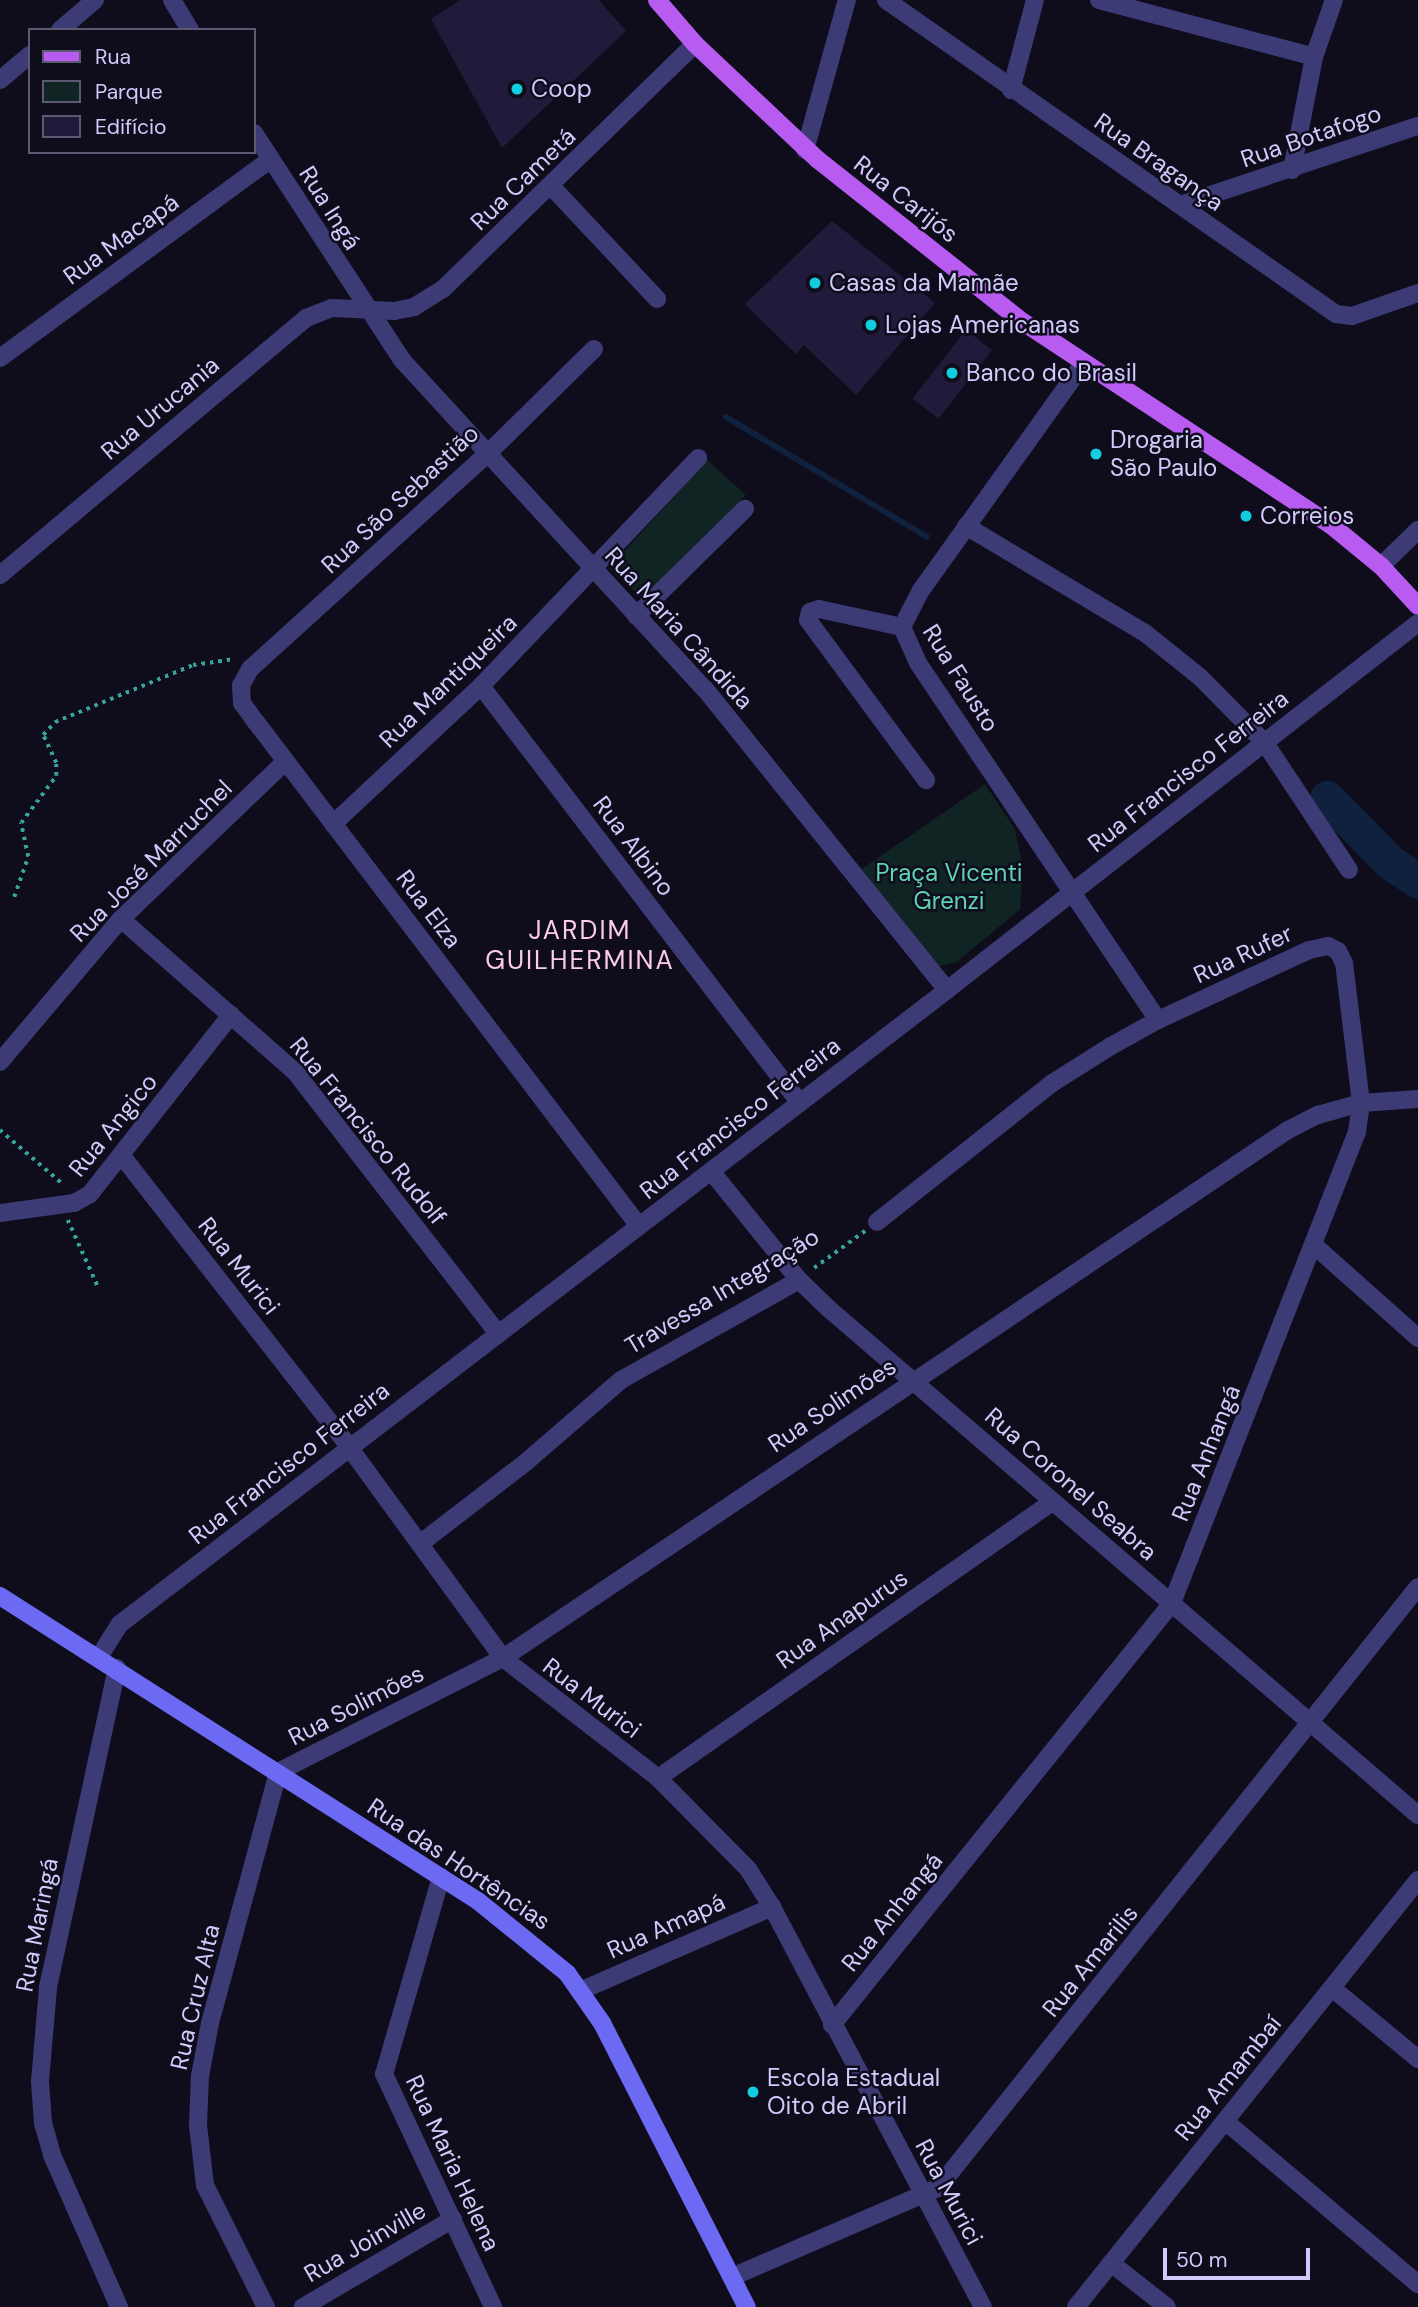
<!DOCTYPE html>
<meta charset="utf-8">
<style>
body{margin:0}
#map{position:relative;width:1418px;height:2307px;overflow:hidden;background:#0f0d1b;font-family:"DM Sans",sans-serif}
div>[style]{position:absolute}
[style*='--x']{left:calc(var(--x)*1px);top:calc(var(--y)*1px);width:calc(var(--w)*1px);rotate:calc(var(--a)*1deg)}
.green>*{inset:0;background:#102424;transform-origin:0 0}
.stream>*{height:6px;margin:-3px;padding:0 3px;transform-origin:3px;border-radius:3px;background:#0f213d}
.river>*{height:35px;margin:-17.5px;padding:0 17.5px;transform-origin:17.5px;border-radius:17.5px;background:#0f213d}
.building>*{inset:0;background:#211a3a;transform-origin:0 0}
.path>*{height:3.5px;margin-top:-1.75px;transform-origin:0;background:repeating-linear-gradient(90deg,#36a49c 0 3.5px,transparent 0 8.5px)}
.minor>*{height:18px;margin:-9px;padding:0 9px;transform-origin:9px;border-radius:9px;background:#3d3b76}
.tertiary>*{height:18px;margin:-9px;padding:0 9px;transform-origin:9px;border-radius:9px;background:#3d3b76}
.secondary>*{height:18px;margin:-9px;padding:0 9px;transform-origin:9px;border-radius:9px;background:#6c6af3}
.primary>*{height:18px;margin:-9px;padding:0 9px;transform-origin:9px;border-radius:9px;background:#b85bf1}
.dots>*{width:19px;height:19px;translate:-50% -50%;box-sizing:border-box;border:4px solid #0f0d1b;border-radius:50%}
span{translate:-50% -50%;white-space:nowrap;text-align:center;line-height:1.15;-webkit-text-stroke:5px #0f0d1b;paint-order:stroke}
.poi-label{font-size:24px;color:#d0cbfb}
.left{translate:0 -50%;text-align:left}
.street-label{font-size:24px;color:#d0cbfb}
.park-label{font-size:24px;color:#5ed3b5}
.neighbourhood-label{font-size:26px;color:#fbcdea;letter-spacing:2px}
.legend{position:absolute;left:28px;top:28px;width:228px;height:126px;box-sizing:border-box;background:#0f0d1b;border:2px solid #5c5975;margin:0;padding:9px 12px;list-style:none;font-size:21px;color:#d0cbfb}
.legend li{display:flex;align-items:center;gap:14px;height:35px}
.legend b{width:35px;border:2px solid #5c5975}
.scale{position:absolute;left:1163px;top:2248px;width:147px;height:32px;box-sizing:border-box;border:4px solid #d0cbfb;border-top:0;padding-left:9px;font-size:21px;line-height:24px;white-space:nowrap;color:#d0cbfb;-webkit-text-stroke:5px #0f0d1b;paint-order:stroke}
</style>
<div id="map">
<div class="green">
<i style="left:707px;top:460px;width:52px;height:146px;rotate:42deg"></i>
<i style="clip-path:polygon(985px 784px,1015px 829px,1023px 869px,1020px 909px,957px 962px,935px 967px,859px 871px)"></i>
</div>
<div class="stream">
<i style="--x:726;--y:417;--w:234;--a:30.8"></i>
</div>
<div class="river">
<i style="--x:1327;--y:798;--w:90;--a:45.5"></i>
<i style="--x:1390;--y:862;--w:34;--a:34"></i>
</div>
<div class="building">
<i style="clip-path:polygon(460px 0,599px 0,626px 31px,502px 148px,431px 19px)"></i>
<i style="clip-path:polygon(832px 221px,935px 303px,856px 395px,804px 345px,796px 354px,745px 304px)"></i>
<i style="left:966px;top:330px;width:33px;height:87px;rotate:38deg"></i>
</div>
<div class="path">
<i style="--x:14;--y:897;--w:42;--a:-70.7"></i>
<i style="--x:28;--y:857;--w:35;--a:-102"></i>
<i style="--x:21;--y:823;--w:59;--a:-53.3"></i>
<i style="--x:56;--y:776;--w:13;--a:-90"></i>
<i style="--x:56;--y:763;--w:31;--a:-115"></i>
<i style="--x:43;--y:735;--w:18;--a:-47"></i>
<i style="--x:55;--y:722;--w:149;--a:-22.4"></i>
<i style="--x:193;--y:665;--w:42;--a:-8.1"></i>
<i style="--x:0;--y:1130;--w:84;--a:40.7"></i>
<i style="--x:68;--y:1220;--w:76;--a:65.8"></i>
<i style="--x:814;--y:1268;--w:63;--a:-36"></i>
</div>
<div class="minor">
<i style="--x:172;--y:0;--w:35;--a:59"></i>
<i style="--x:886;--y:0;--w:549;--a:34.91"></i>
<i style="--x:1336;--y:314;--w:16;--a:7"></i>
<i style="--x:1352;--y:316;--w:70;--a:-19.2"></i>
<i style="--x:1099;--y:0;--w:222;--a:14.8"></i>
<i style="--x:60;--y:30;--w:46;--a:-40.6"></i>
<i style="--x:0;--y:80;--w:39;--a:-40"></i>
<i style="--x:1011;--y:90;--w:93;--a:-75.1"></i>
<i style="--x:254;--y:133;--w:271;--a:56.9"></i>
<i style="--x:402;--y:360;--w:447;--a:47.4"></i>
<i style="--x:705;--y:689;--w:386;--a:51.2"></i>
<i style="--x:805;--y:150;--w:156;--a:-74.4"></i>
<i style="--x:1292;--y:170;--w:115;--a:-79"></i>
<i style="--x:1314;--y:57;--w:60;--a:-70.7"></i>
<i style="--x:551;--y:186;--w:155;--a:46.8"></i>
<i style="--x:1180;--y:205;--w:251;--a:-18.4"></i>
<i style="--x:594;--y:349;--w:151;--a:135.5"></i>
<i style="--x:486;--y:455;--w:319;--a:137.8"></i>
<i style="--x:250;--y:669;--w:18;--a:119"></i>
<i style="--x:241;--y:685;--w:18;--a:87"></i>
<i style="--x:242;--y:703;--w:24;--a:54"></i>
<i style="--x:256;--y:722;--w:633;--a:52.77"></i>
<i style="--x:0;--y:358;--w:335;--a:-36.3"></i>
<i style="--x:1083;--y:364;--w:278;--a:125.6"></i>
<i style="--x:921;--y:590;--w:42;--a:117.2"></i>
<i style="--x:902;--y:627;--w:39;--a:66"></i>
<i style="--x:918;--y:663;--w:430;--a:56.1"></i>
<i style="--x:966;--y:526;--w:209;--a:30.9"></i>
<i style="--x:1145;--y:633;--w:70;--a:38.7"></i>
<i style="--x:1200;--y:677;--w:93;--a:45.4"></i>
<i style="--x:1265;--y:743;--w:152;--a:56.5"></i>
<i style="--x:1381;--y:566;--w:52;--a:-44.2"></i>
<i style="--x:0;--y:575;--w:400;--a:-40"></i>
<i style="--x:306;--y:318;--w:28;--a:-21"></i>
<i style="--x:332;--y:308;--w:62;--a:2.8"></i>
<i style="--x:394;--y:311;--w:20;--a:-11"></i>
<i style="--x:414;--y:307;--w:34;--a:-32"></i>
<i style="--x:443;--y:289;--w:351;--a:-44.2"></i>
<i style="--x:636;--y:616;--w:153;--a:-44.5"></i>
<i style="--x:902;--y:627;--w:85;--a:-167.8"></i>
<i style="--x:819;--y:609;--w:9;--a:162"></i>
<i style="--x:810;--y:612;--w:8;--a:104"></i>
<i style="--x:808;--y:620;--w:199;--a:53.6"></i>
<i style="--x:481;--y:686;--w:524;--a:52.6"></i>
<i style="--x:333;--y:824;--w:202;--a:-43"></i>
<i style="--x:481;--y:686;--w:315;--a:-46.4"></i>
<i style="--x:121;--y:919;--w:233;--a:41.3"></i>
<i style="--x:296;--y:1073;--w:329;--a:52.2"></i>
<i style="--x:0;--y:1062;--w:187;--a:-49.8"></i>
<i style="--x:121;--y:919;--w:228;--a:-43.8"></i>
<i style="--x:122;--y:1156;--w:369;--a:52"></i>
<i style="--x:349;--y:1447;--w:261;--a:53.9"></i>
<i style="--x:503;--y:1658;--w:196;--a:37.7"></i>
<i style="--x:658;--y:1778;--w:128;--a:45.3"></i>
<i style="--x:748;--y:1869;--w:45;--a:57.7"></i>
<i style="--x:772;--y:1907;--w:452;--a:62.2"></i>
<i style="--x:0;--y:1213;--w:75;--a:-7.7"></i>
<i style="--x:74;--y:1203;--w:18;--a:-29"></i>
<i style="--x:90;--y:1194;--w:228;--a:-51.8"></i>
<i style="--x:1316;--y:1247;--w:137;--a:41.7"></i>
<i style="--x:421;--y:1543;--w:133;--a:-37.6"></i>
<i style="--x:526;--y:1462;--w:125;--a:-40.8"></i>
<i style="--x:621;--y:1380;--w:204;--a:-29.3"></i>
<i style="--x:117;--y:1668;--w:327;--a:102.2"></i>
<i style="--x:48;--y:1988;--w:94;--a:94.9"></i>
<i style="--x:40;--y:2082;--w:41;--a:85.8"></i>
<i style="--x:43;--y:2123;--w:33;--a:74"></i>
<i style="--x:52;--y:2155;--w:166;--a:66.2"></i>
<i style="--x:658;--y:1778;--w:482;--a:-35"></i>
<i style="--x:441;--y:1877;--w:205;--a:106.1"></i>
<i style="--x:384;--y:2074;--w:257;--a:64.9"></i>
<i style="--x:1332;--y:1988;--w:112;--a:39.5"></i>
<i style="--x:580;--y:1991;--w:210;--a:-23.6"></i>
<i style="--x:832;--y:2025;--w:542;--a:-51.14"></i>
<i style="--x:1172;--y:1603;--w:506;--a:-68.56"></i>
<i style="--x:1357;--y:1132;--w:29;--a:-82"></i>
<i style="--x:1361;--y:1103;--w:141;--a:-96.9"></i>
<i style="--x:1344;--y:963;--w:13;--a:-117"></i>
<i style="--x:1338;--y:951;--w:11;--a:-153"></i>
<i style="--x:1328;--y:946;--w:19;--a:168"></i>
<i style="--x:1309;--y:950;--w:166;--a:155.1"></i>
<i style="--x:1158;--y:1020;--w:54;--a:151"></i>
<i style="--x:1111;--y:1046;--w:71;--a:147.7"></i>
<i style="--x:1051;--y:1084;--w:222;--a:141.6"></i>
<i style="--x:1225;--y:2121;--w:253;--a:40.2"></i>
<i style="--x:1111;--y:2263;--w:71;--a:38.2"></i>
<i style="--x:732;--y:2277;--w:224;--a:-23.4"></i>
<i style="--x:938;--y:2188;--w:769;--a:-51.39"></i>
<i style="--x:266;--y:2307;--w:136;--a:-116.6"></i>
<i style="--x:205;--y:2185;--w:60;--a:-96.7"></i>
<i style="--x:198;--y:2125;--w:49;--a:-87.7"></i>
<i style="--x:200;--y:2076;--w:54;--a:-79.3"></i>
<i style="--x:210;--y:2023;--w:260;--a:-74.8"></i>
<i style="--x:278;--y:1772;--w:252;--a:-26.9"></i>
<i style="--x:503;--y:1658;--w:946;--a:-33.93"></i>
<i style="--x:1288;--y:1130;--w:34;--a:-27"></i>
<i style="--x:1318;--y:1115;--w:45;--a:-15.6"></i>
<i style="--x:1361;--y:1103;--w:57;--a:-4"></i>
<i style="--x:303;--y:2307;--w:174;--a:-30.4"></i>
<i style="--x:1076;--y:2307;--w:547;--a:-51.31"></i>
</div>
<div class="tertiary">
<i style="--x:711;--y:1171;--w:140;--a:51.1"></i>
<i style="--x:799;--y:1280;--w:42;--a:44"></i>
<i style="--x:829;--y:1309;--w:777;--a:40.67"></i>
<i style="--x:99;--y:1657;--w:39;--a:-58"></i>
<i style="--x:120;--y:1624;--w:1042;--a:-37.47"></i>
<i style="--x:947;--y:990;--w:597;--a:-37.93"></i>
</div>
<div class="secondary">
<i style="--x:0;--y:1596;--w:567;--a:32.54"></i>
<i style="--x:478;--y:1901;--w:114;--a:39"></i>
<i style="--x:567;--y:1973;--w:61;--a:55"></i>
<i style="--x:602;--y:2023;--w:319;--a:63"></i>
</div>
<div class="primary">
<i style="--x:657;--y:0;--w:58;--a:49.2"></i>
<i style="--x:695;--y:44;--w:168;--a:43.3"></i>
<i style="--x:817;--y:159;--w:263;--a:38.4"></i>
<i style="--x:1023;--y:322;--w:369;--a:33.4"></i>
<i style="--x:1331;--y:525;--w:65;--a:39.4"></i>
<i style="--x:1381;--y:566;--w:54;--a:47.2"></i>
</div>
<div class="dots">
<i style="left:517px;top:89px;background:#12ccdf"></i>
<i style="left:815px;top:283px;background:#12ccdf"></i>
<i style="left:871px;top:325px;background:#12ccdf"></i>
<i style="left:952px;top:373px;background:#12ccdf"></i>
<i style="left:1096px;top:454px;background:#12ccdf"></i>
<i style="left:1246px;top:516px;background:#12ccdf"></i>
<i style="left:753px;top:2092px;background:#12ccdf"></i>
</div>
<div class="poi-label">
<span class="left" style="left:531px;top:89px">Coop</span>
<span class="left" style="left:829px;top:283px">Casas da Mamãe</span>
<span class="left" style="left:885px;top:325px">Lojas Americanas</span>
<span class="left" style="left:966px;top:373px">Banco do Brasil</span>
<span class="left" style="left:1110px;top:454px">Drogaria<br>São Paulo</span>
<span class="left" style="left:1260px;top:516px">Correios</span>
<span class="left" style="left:767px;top:2092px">Escola Estadual<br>Oito de Abril</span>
</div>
<div class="street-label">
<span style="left:1311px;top:136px;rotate:-19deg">Rua Botafogo</span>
<span style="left:1159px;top:162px;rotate:35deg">Rua Bragança</span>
<span style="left:523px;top:179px;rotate:-44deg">Rua Cametá</span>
<span style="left:906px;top:199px;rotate:38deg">Rua Carijós</span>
<span style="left:330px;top:208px;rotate:58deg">Rua Ingá</span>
<span style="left:121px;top:239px;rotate:-36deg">Rua Macapá</span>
<span style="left:160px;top:408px;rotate:-40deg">Rua Urucania</span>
<span style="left:400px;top:499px;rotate:-43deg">Rua São Sebastião</span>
<span style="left:679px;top:628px;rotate:48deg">Rua Maria Cândida</span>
<span style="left:961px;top:678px;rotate:58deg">Rua Fausto</span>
<span style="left:448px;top:681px;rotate:-44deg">Rua Mantiqueira</span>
<span style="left:1188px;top:771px;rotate:-38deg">Rua Francisco Ferreira</span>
<span style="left:634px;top:846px;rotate:53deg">Rua Albino</span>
<span style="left:151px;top:861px;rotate:-45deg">Rua José Marruchel</span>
<span style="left:429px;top:909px;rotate:53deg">Rua Elza</span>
<span style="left:1243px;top:954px;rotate:-25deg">Rua Rufer</span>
<span style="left:740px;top:1118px;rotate:-38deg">Rua Francisco Ferreira</span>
<span style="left:113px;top:1125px;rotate:-51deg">Rua Angico</span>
<span style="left:368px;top:1131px;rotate:51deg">Rua Francisco Rudolf</span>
<span style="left:239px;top:1266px;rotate:52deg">Rua Murici</span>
<span style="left:722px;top:1291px;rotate:-31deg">Travessa Integração</span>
<span style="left:832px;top:1405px;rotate:-34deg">Rua Solimões</span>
<span style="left:1206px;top:1453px;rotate:-68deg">Rua Anhangá</span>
<span style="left:289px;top:1463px;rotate:-38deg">Rua Francisco Ferreira</span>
<span style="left:1071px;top:1484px;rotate:41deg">Rua Coronel Seabra</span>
<span style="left:842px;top:1619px;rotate:-35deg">Rua Anapurus</span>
<span style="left:592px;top:1698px;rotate:37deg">Rua Murici</span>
<span style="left:356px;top:1705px;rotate:-27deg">Rua Solimões</span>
<span style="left:459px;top:1864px;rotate:34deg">Rua das Hortências</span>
<span style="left:892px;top:1912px;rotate:-51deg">Rua Anhangá</span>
<span style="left:37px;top:1925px;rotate:-79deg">Rua Maringá</span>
<span style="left:666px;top:1926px;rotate:-24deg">Rua Amapá</span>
<span style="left:1090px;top:1961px;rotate:-51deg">Rua Amarilis</span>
<span style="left:195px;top:1997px;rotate:-77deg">Rua Cruz Alta</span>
<span style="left:1228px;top:2078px;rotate:-51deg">Rua Amambaí</span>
<span style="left:453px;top:2163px;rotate:65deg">Rua Maria Helena</span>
<span style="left:949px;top:2192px;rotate:62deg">Rua Murici</span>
<span style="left:365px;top:2242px;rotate:-30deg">Rua Joinville</span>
</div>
<div class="park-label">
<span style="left:949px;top:887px">Praça Vicenti<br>Grenzi</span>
</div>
<div class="neighbourhood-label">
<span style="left:580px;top:946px">JARDIM<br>GUILHERMINA</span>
</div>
<ul class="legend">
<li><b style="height:9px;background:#b85bf1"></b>Rua</li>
<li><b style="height:19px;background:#102424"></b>Parque</li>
<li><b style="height:19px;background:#211a3a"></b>Edifício</li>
</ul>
<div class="scale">50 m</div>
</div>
